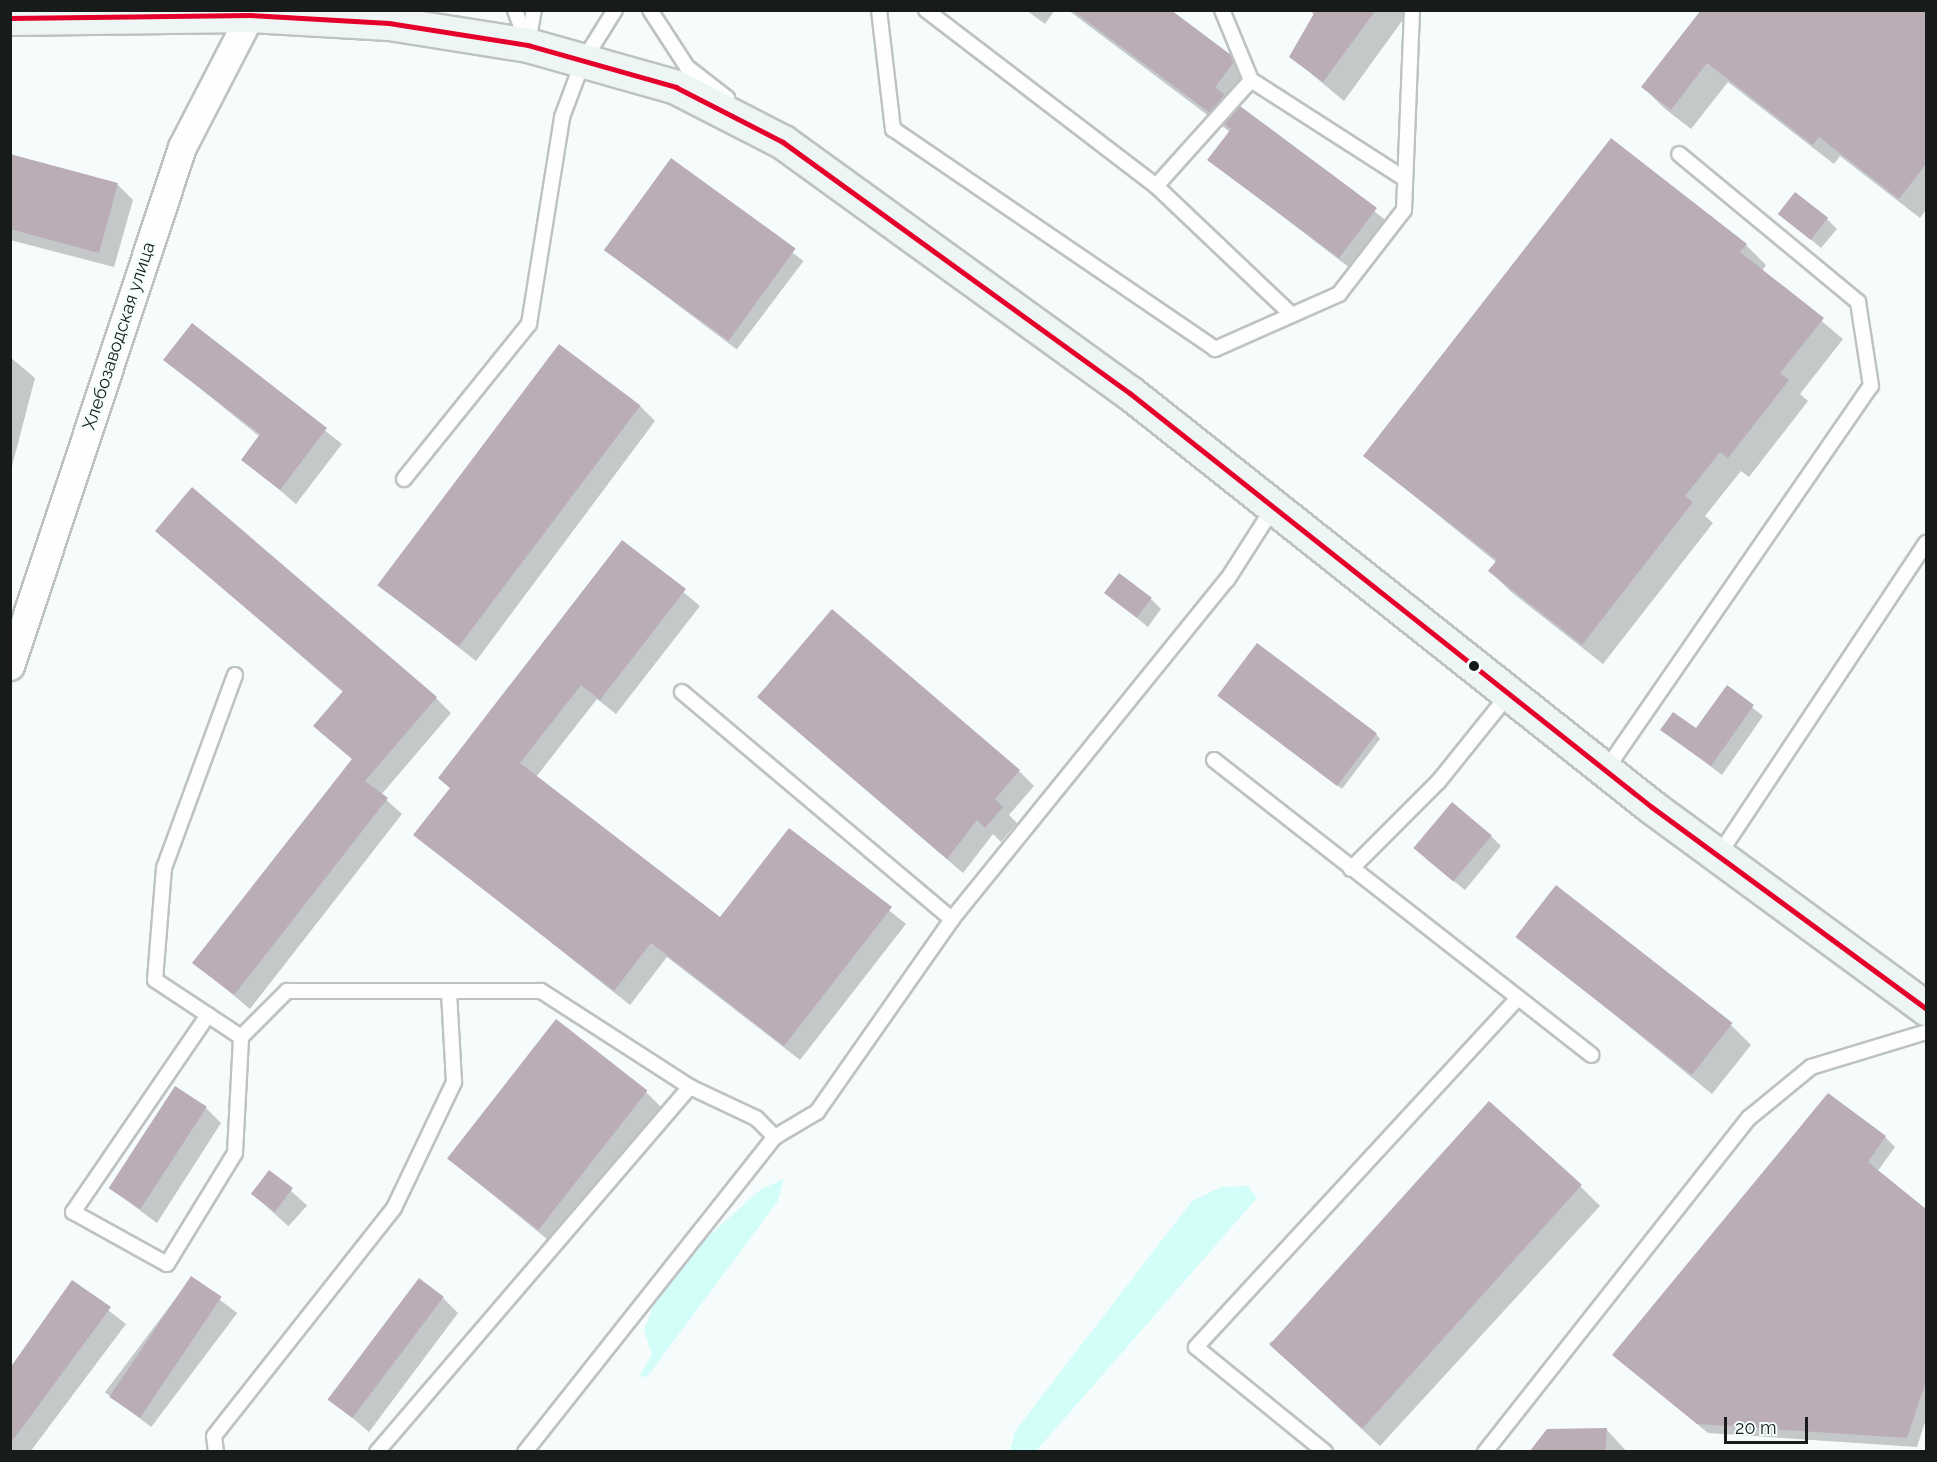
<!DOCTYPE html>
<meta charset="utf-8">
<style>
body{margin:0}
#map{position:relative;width:1937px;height:1462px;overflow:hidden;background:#f6fbfb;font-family:Raleway,sans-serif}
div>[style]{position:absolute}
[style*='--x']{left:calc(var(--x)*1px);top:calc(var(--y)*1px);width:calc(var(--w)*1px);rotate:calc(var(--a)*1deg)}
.green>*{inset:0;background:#d3fdf9}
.shadow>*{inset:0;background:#0003;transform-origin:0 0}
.building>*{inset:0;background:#bbadb6;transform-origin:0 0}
.roads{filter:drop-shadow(2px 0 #bec2c2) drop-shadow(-2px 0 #bec2c2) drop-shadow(0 2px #bec2c2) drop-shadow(0 -2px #bec2c2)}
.service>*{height:14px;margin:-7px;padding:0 7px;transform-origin:7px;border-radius:7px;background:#fefefe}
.minor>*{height:27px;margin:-13.5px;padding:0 13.5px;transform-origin:13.5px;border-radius:13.5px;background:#fefefe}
.secondary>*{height:33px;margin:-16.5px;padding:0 16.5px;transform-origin:16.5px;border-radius:16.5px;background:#eef6f5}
.bus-1>*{height:4.5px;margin:-2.25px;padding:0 2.25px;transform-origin:2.25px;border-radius:2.25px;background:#e4002b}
.dots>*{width:16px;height:16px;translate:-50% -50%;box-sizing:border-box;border:3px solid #f3fefd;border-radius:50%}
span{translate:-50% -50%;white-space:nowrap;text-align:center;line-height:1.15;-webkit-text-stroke:5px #f3fefd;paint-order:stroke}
.street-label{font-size:18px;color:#171b1a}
.frame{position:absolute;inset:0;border:12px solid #171b1a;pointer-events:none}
.scale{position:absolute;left:1724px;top:1417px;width:84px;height:27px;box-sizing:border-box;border:3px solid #171b1a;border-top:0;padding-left:8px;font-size:18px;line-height:21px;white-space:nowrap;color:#171b1a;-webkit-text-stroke:4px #f3fefd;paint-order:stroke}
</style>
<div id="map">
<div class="green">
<i style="clip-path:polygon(784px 1179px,778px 1201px,647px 1377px,640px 1376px,652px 1354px,644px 1330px,665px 1275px,761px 1189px)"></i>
<i style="clip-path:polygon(1248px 1186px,1257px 1198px,1036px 1451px,1010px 1451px,1015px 1431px,1192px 1201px,1221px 1187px)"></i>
</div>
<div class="shadow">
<i style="clip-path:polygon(1026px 10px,1055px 10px,1045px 24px)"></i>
<i style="clip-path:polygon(1068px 10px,1168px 10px,1230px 56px,1251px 77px,1236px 107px,1391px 224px,1355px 272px,1209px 160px,1230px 132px)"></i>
<i style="clip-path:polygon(1309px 10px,1410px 10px,1344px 101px,1291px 57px,1315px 16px)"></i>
<i style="clip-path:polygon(1703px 10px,1926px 10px,1926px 210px,1920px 218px,1840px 156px,1834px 164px,1728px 82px,1691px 129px,1664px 108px,1643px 87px)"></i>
<i style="clip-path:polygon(10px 156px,117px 184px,133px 200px,114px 267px,10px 240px)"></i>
<i style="left:671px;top:161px;width:166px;height:111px;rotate:37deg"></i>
<i style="clip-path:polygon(1779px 213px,1827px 219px,1837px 229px,1821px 248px)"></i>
<i style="clip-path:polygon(1746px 245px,1766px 265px,1762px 271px,1843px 339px,1800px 394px,1808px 401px,1749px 477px,1741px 471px,1705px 516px,1713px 523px,1603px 664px,1510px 591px,1490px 571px,1496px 562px,1365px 456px)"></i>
<i style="clip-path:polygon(192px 326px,342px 444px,296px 504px,243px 459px,260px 437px,165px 360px)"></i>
<i style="clip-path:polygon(10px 357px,35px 378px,10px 474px)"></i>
<i style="clip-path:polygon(640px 406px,655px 421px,476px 661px,380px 586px)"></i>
<i style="clip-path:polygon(157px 531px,436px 698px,451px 713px,381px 795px,402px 814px,250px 1009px,194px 962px,353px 760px,315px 726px,344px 693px)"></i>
<i style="clip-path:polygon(623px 542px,700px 606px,616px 714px,597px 699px,536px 777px,720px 919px,789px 830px,906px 924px,800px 1060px,667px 957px,630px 1005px,415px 835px,451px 789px,440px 778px)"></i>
<i style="clip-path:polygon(1106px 593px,1151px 599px,1161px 609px,1148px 627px)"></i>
<i style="clip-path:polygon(1727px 688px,1763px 716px,1722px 775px,1662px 730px,1697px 731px)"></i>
<i style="clip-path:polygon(1224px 700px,1376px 734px,1380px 739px,1342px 789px)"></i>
<i style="clip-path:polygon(775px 712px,1019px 771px,1034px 786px,1009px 815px,1017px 823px,1001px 842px,993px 834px,963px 873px)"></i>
<i style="clip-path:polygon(1491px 836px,1501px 846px,1465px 890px,1425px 858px)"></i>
<i style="clip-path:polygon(1518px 936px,1731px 1025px,1751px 1045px,1712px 1094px)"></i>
<i style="clip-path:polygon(646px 1092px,661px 1107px,553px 1244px,448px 1158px)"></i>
<i style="clip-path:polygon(206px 1108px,221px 1123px,157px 1223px,111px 1189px)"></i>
<i style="clip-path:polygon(1885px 1137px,1895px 1147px,1877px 1172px,1926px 1211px,1926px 1419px,1917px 1447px,1708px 1433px,1614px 1355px)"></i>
<i style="left:270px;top:1172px;width:50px;height:28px;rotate:42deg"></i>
<i style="clip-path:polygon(1580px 1186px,1600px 1206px,1380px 1446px,1269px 1343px)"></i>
<i style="left:191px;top:1278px;width:58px;height:143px;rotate:37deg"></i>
<i style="clip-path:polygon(72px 1282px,126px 1324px,30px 1452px,10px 1452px,10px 1371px)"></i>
<i style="clip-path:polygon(443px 1298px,458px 1313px,369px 1432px,330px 1399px)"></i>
<i style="clip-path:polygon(1607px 1430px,1627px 1452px,1531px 1452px)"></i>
</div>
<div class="building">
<i style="clip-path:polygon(1072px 10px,1171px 10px,1231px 55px,1234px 62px,1215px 87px,1225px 95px,1210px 113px)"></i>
<i style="clip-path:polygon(1316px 10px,1376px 10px,1323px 82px,1289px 57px)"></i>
<i style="clip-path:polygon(1701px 10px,1926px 10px,1926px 164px,1899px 199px,1819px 137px,1813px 145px,1707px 63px,1671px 110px,1641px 87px)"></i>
<i style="clip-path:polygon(1240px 106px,1377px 208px,1339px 258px,1207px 160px,1231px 129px,1224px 124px)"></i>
<i style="clip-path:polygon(1611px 138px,1747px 244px,1740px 252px,1824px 318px,1780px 373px,1789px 380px,1728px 458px,1720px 452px,1685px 496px,1693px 502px,1582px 645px,1488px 571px,1497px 560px,1363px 456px)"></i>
<i style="clip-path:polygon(10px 154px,118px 183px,99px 253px,10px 229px)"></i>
<i style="left:671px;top:158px;width:154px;height:114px;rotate:36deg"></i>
<i style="left:1795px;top:192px;width:42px;height:28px;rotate:38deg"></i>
<i style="clip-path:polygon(192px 323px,327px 428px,280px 490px,241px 460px,260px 434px,163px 360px)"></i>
<i style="left:559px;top:344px;width:102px;height:302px;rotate:37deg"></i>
<i style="clip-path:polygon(192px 487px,437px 697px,365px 781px,388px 798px,234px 995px,192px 963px,352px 759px,313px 726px,343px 691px,155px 531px)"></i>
<i style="clip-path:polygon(622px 540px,686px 589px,600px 700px,581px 685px,520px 763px,720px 917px,789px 828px,892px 907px,784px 1046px,651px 943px,614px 991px,413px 835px,450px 788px,438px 778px)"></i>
<i style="left:1119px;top:573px;width:41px;height:25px;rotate:37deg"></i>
<i style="clip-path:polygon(832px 609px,1020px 770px,995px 799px,1003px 807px,985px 828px,977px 820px,947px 859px,757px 697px)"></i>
<i style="left:1257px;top:643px;width:150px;height:66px;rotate:37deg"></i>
<i style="clip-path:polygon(1727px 685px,1754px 705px,1711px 766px,1660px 730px,1673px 712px,1696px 728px)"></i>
<i style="left:1452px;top:802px;width:52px;height:60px;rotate:40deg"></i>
<i style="left:1556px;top:885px;width:224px;height:66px;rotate:38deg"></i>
<i style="left:556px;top:1019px;width:116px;height:177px;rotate:38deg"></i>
<i style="left:175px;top:1086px;width:38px;height:122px;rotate:33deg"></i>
<i style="clip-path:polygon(1828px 1093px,1886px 1136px,1868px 1162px,1926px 1209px,1926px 1381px,1907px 1438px,1697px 1424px,1612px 1355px)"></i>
<i style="left:1489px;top:1101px;width:125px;height:328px;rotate:42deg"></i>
<i style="left:269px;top:1170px;width:30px;height:30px;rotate:37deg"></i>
<i style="left:191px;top:1276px;width:37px;height:146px;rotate:34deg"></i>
<i style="left:419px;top:1278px;width:31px;height:152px;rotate:37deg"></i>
<i style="clip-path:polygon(72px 1280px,111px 1307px,10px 1444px,10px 1368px)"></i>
<i style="clip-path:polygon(1607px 1428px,1605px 1452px,1529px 1452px,1547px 1429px)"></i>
</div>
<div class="roads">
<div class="service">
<i style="--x:515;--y:10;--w:35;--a:70"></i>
<i style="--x:650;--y:10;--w:68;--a:57"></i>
<i style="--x:687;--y:67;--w:51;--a:37.8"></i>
<i style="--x:879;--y:10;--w:120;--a:83.3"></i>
<i style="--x:893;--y:129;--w:390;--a:34.3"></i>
<i style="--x:1215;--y:349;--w:136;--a:-23.9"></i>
<i style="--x:1339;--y:294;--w:106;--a:-52.3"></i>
<i style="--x:1404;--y:210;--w:200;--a:-87.7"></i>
<i style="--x:926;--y:10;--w:290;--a:37.4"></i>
<i style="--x:1222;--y:10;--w:76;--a:67.5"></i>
<i style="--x:528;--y:43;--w:34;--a:-80"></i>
<i style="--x:1292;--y:315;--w:187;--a:-136.5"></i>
<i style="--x:1156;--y:186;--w:142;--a:-48.1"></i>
<i style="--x:1251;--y:80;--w:183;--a:32.7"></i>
<i style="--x:404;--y:479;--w:199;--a:-51.1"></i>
<i style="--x:529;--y:324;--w:210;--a:-80.9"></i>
<i style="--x:562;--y:117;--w:60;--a:-69.4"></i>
<i style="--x:583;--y:61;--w:60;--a:-57.9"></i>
<i style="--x:235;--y:675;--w:206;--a:110.2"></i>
<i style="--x:164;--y:868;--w:112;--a:94.6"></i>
<i style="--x:155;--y:980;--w:103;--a:33.5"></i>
<i style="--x:241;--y:1037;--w:65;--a:-45"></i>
<i style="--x:287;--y:991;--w:254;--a:0"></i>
<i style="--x:541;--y:991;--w:177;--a:32.8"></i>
<i style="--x:690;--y:1087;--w:73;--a:25.2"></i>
<i style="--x:756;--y:1118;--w:27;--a:45"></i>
<i style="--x:682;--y:692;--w:353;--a:40.1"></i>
<i style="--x:1214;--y:760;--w:479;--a:38"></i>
<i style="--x:1605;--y:771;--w:468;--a:-55.4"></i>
<i style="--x:1871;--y:386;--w:85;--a:-98.8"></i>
<i style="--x:1858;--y:302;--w:232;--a:-140.4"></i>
<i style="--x:1718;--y:856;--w:376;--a:-56.4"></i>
<i style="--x:1351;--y:869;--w:124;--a:-45"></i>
<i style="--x:1439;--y:781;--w:112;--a:-51.2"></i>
<i style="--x:208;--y:1015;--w:239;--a:124.4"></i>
<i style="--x:73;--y:1212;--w:107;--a:29"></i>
<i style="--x:167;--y:1264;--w:130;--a:-58.5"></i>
<i style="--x:235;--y:1153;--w:116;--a:-87"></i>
<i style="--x:216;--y:1452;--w:16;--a:-97"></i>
<i style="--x:214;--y:1436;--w:290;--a:-51.7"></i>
<i style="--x:394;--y:1208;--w:140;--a:-64.5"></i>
<i style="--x:454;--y:1082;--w:89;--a:-93.2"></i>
<i style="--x:377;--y:1452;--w:481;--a:-49.4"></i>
<i style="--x:525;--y:1452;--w:402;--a:-51.6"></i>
<i style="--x:775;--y:1137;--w:49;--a:-30.8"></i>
<i style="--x:817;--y:1112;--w:236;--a:-55"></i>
<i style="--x:952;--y:919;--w:437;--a:-51"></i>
<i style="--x:1227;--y:580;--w:85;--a:-57.4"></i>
<i style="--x:1325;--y:1452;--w:166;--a:-140.9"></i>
<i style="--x:1196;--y:1347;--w:475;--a:-47.3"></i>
<i style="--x:1485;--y:1452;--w:426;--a:-51.7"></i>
<i style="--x:1749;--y:1118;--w:80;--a:-39.4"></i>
<i style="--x:1811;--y:1067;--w:120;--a:-16.9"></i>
</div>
<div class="minor">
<i style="--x:10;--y:666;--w:547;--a:-71.66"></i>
<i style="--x:182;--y:147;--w:148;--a:-62.7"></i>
</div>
<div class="secondary">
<i style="--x:10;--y:18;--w:240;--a:-0.7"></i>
<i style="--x:250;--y:15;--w:139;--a:3.3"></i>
<i style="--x:389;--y:23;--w:141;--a:9"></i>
<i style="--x:528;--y:45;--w:154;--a:15.8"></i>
<i style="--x:676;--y:87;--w:120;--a:27.2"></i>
<i style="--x:783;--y:142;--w:428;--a:35.9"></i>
<i style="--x:1130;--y:393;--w:666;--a:38.42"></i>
<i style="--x:1652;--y:807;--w:340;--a:36.3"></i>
</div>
</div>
<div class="bus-1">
<i style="--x:10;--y:18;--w:240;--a:-0.7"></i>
<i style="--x:250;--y:15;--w:139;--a:3.3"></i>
<i style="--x:389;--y:23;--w:141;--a:9"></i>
<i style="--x:528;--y:45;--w:154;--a:15.8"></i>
<i style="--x:676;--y:87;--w:120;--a:27.2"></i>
<i style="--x:783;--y:142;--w:428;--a:35.9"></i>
<i style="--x:1130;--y:393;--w:666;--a:38.42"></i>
<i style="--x:1652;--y:807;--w:340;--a:36.3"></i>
</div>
<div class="dots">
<i style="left:1474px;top:666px;background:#171b1a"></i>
</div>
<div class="street-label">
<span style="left:119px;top:336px;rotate:-72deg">Хлебозаводская улица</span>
</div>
<div class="frame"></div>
<div class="scale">20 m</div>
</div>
